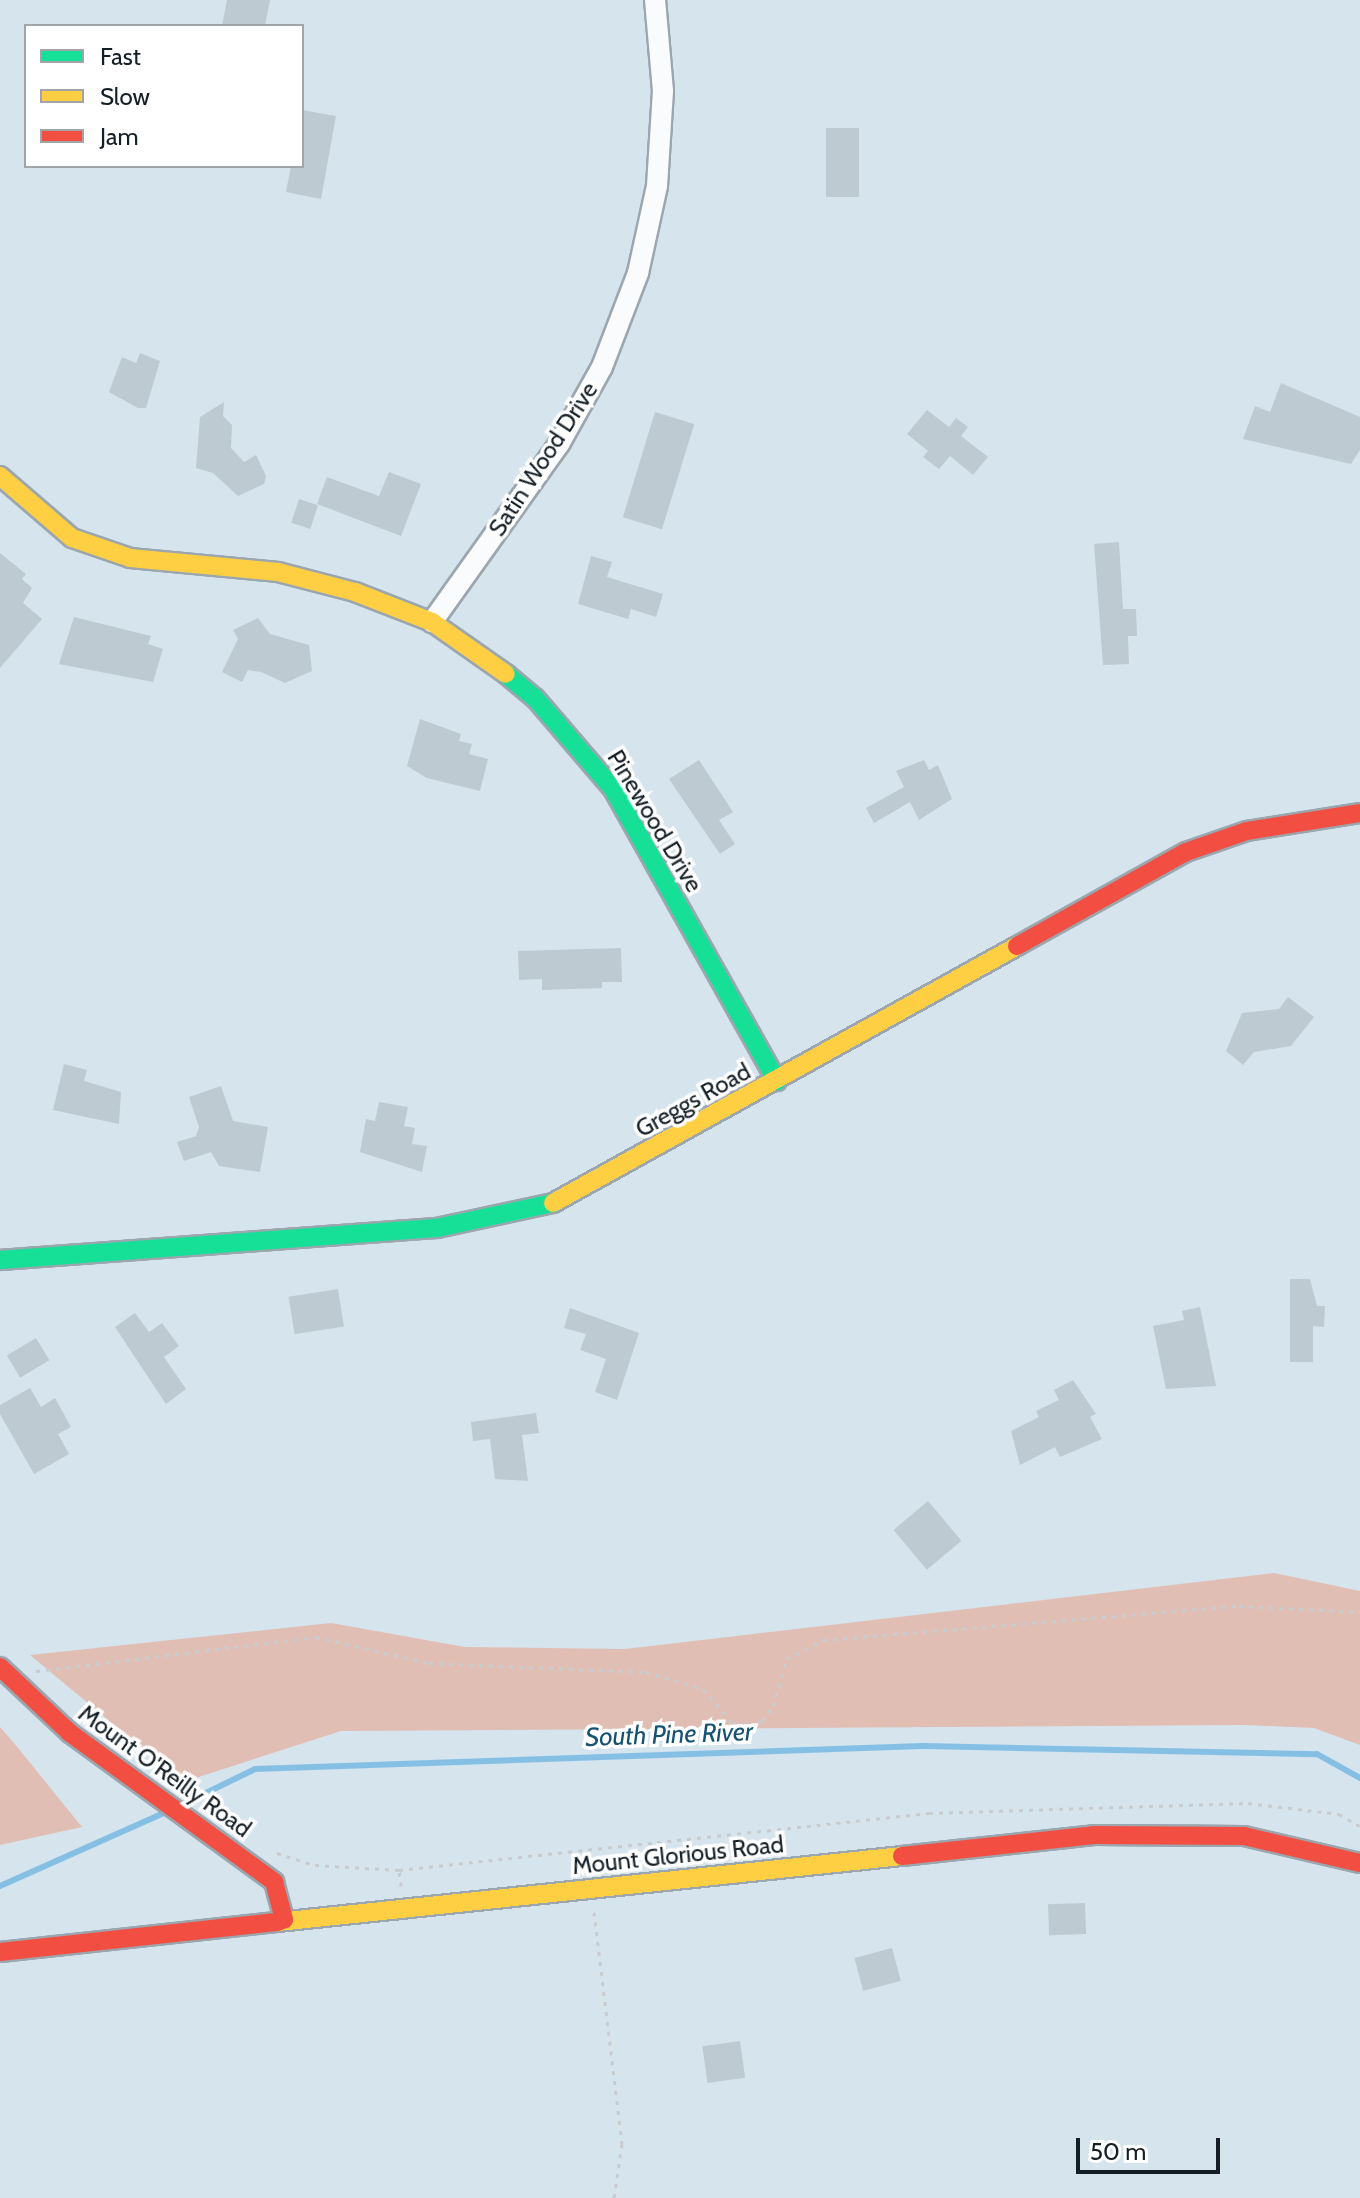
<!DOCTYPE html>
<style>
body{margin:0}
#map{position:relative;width:1360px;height:2198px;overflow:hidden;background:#d6e4ee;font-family:Cabin,sans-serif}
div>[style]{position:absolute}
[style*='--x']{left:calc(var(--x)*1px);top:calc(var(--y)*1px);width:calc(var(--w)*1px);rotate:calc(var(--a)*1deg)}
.green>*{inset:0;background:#e1beb4}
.stream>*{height:6px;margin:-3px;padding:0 3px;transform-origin:3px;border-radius:3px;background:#85c0e4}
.building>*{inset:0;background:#becad1;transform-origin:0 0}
.path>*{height:3px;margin-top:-1.5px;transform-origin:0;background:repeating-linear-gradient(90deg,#c8cccf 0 4px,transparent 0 10px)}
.roads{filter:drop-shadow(2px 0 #9ba6ae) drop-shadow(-2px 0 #9ba6ae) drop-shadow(0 2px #9ba6ae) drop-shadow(0 -2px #9ba6ae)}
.street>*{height:20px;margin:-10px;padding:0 10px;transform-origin:10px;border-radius:10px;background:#f9fbfc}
.fast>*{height:18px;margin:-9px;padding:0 9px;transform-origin:9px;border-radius:9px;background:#16e098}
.slow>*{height:18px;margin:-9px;padding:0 9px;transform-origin:9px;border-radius:9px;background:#ffcf43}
.jam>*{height:18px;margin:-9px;padding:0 9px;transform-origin:9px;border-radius:9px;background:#f24e42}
span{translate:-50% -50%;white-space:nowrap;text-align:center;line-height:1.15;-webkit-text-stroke:7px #fff;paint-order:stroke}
.street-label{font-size:24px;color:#141e25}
.water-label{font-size:26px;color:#165272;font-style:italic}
.legend{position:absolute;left:24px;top:24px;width:280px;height:144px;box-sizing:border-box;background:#fff;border:2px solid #a1a5a8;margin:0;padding:10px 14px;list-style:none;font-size:24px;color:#141e25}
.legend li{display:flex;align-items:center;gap:16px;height:40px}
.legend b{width:40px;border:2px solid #a1a5a8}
.scale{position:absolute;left:1076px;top:2138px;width:144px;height:36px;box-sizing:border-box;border:4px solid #141e25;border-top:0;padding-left:10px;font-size:24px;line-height:28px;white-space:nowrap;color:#141e25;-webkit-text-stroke:6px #fff;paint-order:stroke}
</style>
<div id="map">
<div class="green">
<i style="clip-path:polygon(1274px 1573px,1360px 1591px,1360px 1745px,1314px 1728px,1244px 1725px,341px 1731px,183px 1782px,30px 1655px,331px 1623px,465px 1647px,625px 1649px)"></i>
<i style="clip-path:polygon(0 1727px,14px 1743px,82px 1827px,0 1845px)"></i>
</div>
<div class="stream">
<i style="--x:181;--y:1805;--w:82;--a:-25.9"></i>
<i style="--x:255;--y:1769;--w:668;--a:-1.97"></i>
<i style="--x:923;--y:1746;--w:394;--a:1.2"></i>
<i style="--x:1317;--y:1754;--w:49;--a:29.2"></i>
<i style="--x:0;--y:1886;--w:180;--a:-24"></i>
</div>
<div class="building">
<i style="clip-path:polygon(227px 0,270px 0,265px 26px,222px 26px)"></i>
<i style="clip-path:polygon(302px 110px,336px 116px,321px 199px,286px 192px,291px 166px,302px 166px)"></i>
<i style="left:826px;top:128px;width:33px;height:69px"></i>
<i style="clip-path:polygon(140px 353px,160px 361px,146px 408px,138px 408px,109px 392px,122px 357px,136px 363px)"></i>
<i style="clip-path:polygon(1281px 383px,1360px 417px,1360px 450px,1351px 464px,1243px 439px,1255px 406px,1270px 412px)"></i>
<i style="clip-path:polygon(224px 402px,223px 416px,232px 425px,231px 448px,244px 462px,256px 455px,266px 476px,264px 484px,238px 496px,213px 473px,196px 468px,200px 417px)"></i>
<i style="clip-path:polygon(927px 410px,949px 427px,956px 418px,968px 427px,961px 436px,988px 457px,973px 475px,950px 456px,939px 469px,923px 457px,928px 451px,907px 434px)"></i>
<i style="left:655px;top:412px;width:41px;height:110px;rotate:17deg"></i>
<i style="clip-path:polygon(389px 472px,421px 484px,401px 536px,317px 504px,327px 477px,379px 496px)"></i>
<i style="left:299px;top:499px;width:20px;height:25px;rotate:18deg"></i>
<i style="clip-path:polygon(1119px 542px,1123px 609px,1136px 609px,1137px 636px,1128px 636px,1129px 664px,1103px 665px,1094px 544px)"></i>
<i style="clip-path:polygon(0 553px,26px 574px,22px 579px,32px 588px,23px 603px,42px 619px,0 668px)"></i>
<i style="clip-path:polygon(591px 556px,612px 562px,607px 577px,663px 594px,656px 617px,631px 609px,628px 619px,578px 604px)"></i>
<i style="clip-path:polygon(74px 617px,151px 636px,148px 644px,163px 649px,153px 682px,59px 664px)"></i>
<i style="clip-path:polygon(258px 618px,270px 634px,309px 645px,312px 671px,285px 683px,261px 672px,248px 670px,242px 682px,222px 672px,238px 639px,233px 630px)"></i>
<i style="clip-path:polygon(420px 719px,461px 734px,459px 741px,472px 744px,469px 754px,488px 759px,480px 791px,427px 778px,407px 766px)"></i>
<i style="clip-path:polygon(699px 760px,733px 812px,719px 820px,735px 844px,720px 854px,669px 779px)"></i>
<i style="clip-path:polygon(924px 760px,929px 770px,938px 765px,952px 799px,919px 820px,910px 802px,874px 823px,866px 808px,904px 787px,896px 771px)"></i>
<i style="clip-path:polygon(621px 948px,622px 982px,602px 982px,602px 988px,542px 990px,542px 979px,519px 980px,518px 951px)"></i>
<i style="clip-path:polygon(1288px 997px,1314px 1017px,1291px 1046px,1254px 1052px,1243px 1065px,1226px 1051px,1242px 1013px,1279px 1009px)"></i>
<i style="clip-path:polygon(64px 1064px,87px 1070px,84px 1081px,121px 1092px,119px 1124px,53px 1110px)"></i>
<i style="clip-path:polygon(221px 1086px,233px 1121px,268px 1127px,260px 1172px,219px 1166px,211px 1152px,184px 1161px,177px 1142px,196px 1136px,199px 1127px,189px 1097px)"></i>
<i style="clip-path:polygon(379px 1102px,408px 1107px,404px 1126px,415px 1128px,412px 1144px,427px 1146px,422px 1172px,360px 1152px,366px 1119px,375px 1121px)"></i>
<i style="clip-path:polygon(1290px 1279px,1310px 1279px,1317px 1306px,1325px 1306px,1324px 1327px,1313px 1326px,1313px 1362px,1290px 1362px)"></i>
<i style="left:338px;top:1289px;width:38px;height:50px;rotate:81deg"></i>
<i style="clip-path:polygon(1200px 1307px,1216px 1386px,1166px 1389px,1153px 1326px,1184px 1320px,1182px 1311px)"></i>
<i style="clip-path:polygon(570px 1308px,639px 1333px,617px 1400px,595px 1392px,606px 1359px,580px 1350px,586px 1334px,564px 1328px)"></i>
<i style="clip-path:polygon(135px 1313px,149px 1332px,162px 1323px,179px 1346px,164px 1357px,186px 1389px,166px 1404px,115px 1327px)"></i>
<i style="left:36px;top:1338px;width:26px;height:34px;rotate:59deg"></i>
<i style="clip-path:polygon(1073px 1380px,1096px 1414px,1090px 1417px,1102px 1439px,1060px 1457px,1055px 1447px,1020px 1465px,1011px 1431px,1039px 1417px,1036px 1411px,1059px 1400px,1054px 1390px)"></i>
<i style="clip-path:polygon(30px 1388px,41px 1407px,55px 1398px,71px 1427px,58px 1434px,69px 1454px,34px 1474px,0 1414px,0 1405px)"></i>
<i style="clip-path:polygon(536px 1413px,539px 1433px,522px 1435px,528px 1481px,495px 1479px,490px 1439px,473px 1441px,471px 1422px)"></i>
<i style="left:928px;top:1501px;width:52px;height:45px;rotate:50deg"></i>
<i style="left:1085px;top:1903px;width:31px;height:37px;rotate:88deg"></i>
<i style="left:892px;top:1948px;width:34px;height:39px;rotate:75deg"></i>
<i style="left:740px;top:2041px;width:37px;height:38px;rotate:82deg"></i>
</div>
<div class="path">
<i style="--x:36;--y:1671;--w:282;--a:-6.9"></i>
<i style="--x:316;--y:1637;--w:116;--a:13"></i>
<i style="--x:429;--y:1663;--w:217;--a:2.4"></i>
<i style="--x:646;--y:1672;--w:59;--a:16.6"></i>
<i style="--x:703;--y:1689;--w:45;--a:48.6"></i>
<i style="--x:733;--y:1723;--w:16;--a:7"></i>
<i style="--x:749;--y:1725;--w:15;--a:-16"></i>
<i style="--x:763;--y:1721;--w:18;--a:-56"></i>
<i style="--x:773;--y:1706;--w:49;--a:-73.4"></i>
<i style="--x:787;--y:1659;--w:41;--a:-27.8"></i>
<i style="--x:823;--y:1640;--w:417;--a:-4.7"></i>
<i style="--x:1239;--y:1606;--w:121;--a:2.8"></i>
<i style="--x:277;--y:1853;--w:40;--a:18"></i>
<i style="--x:315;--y:1865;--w:84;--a:3.4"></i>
<i style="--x:401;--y:1886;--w:16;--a:-97"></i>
<i style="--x:399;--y:1870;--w:533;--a:-6.14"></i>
<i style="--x:929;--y:1813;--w:319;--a:-1.8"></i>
<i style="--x:1248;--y:1803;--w:92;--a:6.9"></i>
<i style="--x:1339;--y:1814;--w:24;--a:30"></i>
<i style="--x:594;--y:1912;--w:234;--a:83.1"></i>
<i style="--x:622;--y:2144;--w:55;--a:98.4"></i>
</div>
<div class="roads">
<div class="street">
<i style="--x:432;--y:622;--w:219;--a:-54.5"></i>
<i style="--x:559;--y:444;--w:88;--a:-60.8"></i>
<i style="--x:602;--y:367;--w:101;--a:-69"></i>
<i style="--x:638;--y:273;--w:89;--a:-77.7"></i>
<i style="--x:657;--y:186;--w:95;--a:-86.4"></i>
<i style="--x:663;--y:91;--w:91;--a:-95"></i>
</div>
<div class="fast">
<i style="--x:506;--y:674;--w:38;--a:40"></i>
<i style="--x:535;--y:698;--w:120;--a:49.4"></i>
<i style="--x:613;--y:789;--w:335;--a:60.7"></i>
<i style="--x:0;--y:1260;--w:438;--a:-4.2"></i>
<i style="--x:437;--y:1228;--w:119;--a:-12.2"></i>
</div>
<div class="slow">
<i style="--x:0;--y:476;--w:95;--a:40.7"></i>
<i style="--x:72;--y:538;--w:61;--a:19"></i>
<i style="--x:130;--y:558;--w:149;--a:5.4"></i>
<i style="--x:278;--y:572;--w:80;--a:14.6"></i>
<i style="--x:355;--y:592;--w:83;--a:21.3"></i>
<i style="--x:432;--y:622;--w:90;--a:35.1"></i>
<i style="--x:553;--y:1203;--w:530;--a:-28.98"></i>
<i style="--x:278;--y:1922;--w:627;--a:-6.04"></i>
</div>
<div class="jam">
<i style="--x:1017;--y:946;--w:193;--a:-29.1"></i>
<i style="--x:1186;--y:852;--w:65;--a:-19"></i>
<i style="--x:1247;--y:831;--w:114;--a:-9.1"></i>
<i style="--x:0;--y:1667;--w:96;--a:43.3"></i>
<i style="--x:70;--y:1733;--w:253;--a:36.1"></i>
<i style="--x:274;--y:1882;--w:39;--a:75"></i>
<i style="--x:902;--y:1856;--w:193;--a:-6.2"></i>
<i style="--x:1094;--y:1835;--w:150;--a:0.4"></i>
<i style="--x:1244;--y:1836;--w:119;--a:13.1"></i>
<i style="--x:0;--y:1952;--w:280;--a:-6.2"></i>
</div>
</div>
<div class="street-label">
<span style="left:543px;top:459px;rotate:-57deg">Satin Wood Drive</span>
<span style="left:655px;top:821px;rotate:59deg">Pinewood Drive</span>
<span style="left:693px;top:1100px;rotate:-29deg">Greggs Road</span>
<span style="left:165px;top:1771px;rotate:36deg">Mount O'Reilly Road</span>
<span style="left:678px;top:1855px;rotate:-6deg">Mount Glorious Road</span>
</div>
<div class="water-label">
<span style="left:669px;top:1735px;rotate:-2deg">South Pine River</span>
</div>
<ul class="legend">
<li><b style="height:10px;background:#16e098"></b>Fast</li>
<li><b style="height:10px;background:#ffcf43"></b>Slow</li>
<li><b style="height:10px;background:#f24e42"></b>Jam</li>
</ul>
<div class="scale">50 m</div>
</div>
